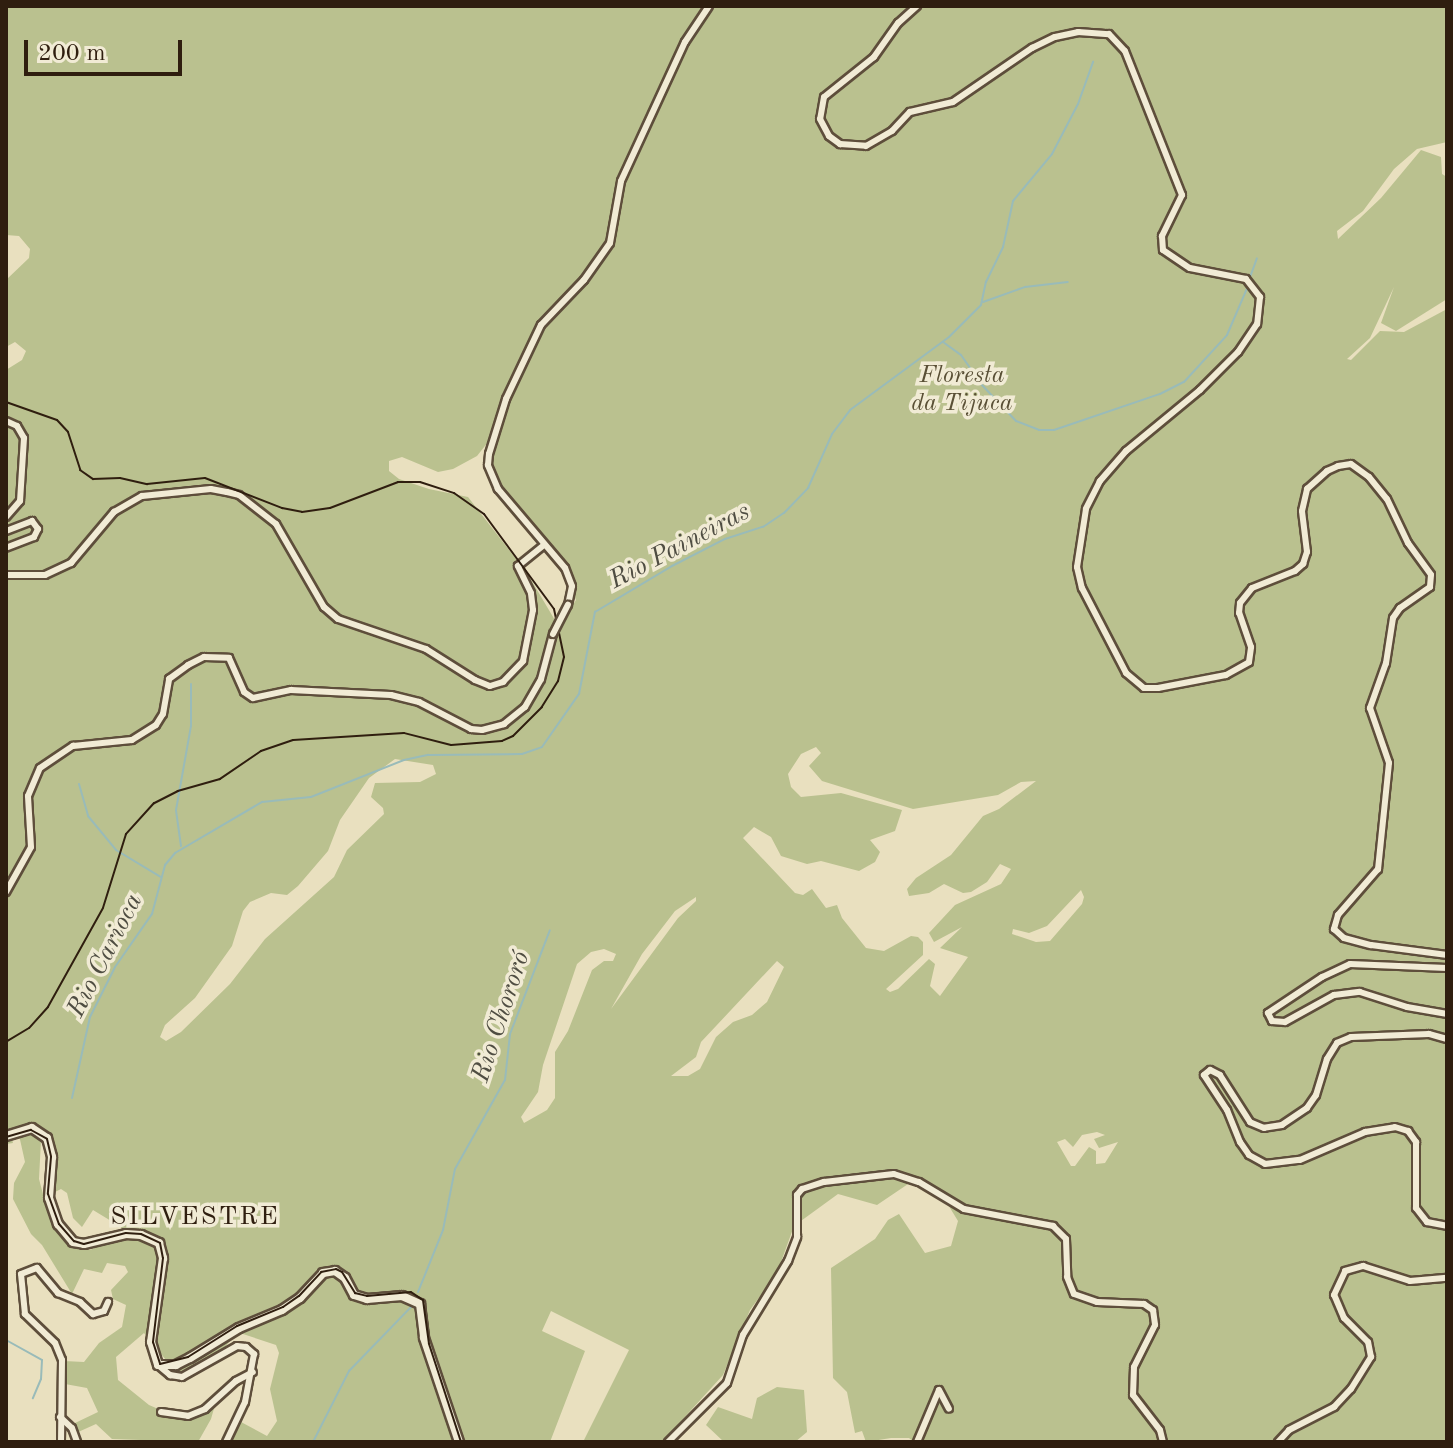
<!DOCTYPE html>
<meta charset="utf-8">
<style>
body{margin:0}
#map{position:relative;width:1453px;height:1448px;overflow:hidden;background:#e9e0bf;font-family:"Old Standard TT",serif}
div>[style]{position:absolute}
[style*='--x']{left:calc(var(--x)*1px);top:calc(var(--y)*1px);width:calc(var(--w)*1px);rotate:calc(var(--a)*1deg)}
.green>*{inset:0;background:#bac18f}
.stream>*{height:2px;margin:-1px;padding:0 1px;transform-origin:1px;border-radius:1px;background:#99bbb9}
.roads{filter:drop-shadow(2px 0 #5e4e3b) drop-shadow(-2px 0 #5e4e3b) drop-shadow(0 2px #5e4e3b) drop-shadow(0 -2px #5e4e3b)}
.street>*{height:6px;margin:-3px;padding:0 3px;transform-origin:3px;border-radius:3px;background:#f1ebd5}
.secondary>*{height:8px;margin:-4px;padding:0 4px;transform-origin:4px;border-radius:4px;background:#f1ebd5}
.tram>*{height:2px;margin:-1px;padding:0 1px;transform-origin:1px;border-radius:1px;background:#2f1e0f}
.bridges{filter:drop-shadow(2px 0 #5e4e3b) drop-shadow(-2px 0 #5e4e3b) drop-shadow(0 2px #5e4e3b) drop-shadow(0 -2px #5e4e3b)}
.street-bridge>*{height:6px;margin:-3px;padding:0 3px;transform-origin:3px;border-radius:3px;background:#f1ebd5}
span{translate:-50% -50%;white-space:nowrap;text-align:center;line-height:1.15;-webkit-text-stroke:7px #f1ebd5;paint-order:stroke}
.park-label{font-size:24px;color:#594f35;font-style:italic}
.water-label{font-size:26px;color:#4f4d42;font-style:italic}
.neighbourhood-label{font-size:26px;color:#2f1e0f;letter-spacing:2px}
.frame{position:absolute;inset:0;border:8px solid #2f1e0f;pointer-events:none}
.scale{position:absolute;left:24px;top:40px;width:158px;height:36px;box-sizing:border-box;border:4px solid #2f1e0f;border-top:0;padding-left:10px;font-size:24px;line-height:28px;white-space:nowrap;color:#2f1e0f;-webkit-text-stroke:6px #f1ebd5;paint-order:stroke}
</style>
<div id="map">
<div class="green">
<i style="clip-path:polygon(evenodd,6px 6px,1447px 6px,1447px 142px,1417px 149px,1394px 169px,1363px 211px,1337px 231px,1338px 239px,1381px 198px,1421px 150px,1441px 157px,1442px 174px,1447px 177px,1447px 299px,1396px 331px,1381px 323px,1394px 287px,1370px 338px,1347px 359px,1351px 360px,1380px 331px,1404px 332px,1447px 309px,1447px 1442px,914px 1442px,909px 1438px,891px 1438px,866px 1442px,862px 1431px,855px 1433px,847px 1392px,833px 1378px,831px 1268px,875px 1239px,888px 1220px,899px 1214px,925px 1253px,951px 1246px,958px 1221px,947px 1203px,911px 1182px,877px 1205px,838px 1194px,794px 1226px,777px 1273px,750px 1310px,723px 1375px,662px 1442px,583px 1442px,629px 1350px,551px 1311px,542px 1331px,585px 1351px,550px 1442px,231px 1442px,241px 1422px,267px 1436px,277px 1421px,270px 1389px,279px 1353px,276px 1345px,243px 1334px,236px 1334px,208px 1367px,190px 1379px,179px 1376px,144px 1333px,116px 1357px,118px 1380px,149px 1405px,170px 1414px,215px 1405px,211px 1419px,198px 1442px,112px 1439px,96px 1424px,76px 1433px,73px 1424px,98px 1412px,87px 1388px,65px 1384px,64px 1361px,84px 1362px,99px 1343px,122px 1327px,126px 1305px,113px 1299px,111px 1290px,128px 1272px,125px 1266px,107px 1263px,102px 1273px,84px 1269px,72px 1294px,42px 1245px,31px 1234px,13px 1199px,14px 1183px,25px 1162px,19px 1135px,26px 1132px,41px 1140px,39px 1179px,49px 1217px,70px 1242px,90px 1250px,122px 1236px,121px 1227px,93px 1210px,82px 1227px,73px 1218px,67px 1193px,61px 1189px,51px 1194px,45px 1135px,38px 1128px,25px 1124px,9px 1129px,13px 1143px,6px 1144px,6px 370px,22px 360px,26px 351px,15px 342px,6px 347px,6px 280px,29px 258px,30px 249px,19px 236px,6px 235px,6px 6px,492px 437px,493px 470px,499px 490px,513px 514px,566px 576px,576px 600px,559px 627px,527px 573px,468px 497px,429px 489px,399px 479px,389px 471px,389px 461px,402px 457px,438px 472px,453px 469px,477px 456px,492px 437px,6px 6px,816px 747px,821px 753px,809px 766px,822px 781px,913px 809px,998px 795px,1021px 782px,1036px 781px,999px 809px,983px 816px,951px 855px,916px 878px,907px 889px,909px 896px,929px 893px,944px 884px,963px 893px,971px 892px,987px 882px,1000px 864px,1011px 869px,1001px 884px,955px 905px,929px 933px,934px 942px,962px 927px,940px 948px,968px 957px,940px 996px,930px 986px,935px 964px,929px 959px,898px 989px,890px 992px,886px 989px,923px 955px,923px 942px,918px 937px,911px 936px,884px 951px,866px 948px,842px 918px,837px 905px,826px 908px,812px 889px,803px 895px,795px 893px,743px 838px,754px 827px,771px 837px,781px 856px,807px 864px,821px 861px,859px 871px,875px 862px,880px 852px,870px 840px,895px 831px,902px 810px,841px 793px,801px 797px,791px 787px,788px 774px,801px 754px,816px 747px,6px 6px,395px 759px,433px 765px,436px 774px,420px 782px,375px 783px,371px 797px,383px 808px,384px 814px,347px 850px,334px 877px,265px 939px,230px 984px,181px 1032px,166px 1041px,160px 1037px,165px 1025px,195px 998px,232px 946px,243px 911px,250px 902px,271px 893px,287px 895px,298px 886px,328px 851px,340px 820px,369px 778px,395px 759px,6px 6px,1081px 890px,1084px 897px,1082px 904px,1050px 941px,1036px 942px,1012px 934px,1013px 929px,1029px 933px,1047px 926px,1081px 890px,6px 6px,696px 897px,696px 901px,678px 918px,611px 1009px,642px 954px,675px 911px,696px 897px,6px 6px,604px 949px,616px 954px,613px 961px,604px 961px,592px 970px,568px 1031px,555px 1052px,555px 1098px,547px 1110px,524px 1123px,521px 1117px,538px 1092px,543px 1065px,577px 964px,591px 952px,604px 949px,6px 6px,777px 961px,784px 967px,767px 1002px,752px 1015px,733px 1022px,716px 1037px,700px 1069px,688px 1076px,671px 1076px,696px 1057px,701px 1042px,777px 961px,6px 6px,1097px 1132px,1105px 1135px,1094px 1139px,1099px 1148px,1118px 1142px,1105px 1163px,1096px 1164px,1096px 1151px,1089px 1147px,1075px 1166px,1071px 1166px,1057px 1142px,1065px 1139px,1073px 1147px,1082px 1135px,1097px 1132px)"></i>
<i style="clip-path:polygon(777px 1387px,804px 1390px,807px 1432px,795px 1442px,724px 1442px,706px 1425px,718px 1407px,752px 1419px,757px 1398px)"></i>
</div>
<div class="stream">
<i style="--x:1249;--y:280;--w:23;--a:-70"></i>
<i style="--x:983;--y:302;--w:45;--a:-19.7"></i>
<i style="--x:1025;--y:287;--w:43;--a:-6.6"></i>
<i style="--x:943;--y:342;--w:22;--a:36"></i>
<i style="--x:961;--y:355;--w:35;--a:55"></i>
<i style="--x:981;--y:384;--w:51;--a:46.6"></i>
<i style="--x:1016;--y:421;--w:25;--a:21"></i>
<i style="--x:1039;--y:430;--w:15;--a:0"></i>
<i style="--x:1054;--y:430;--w:112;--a:-18.8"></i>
<i style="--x:1160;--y:394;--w:27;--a:-27"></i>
<i style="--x:1184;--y:382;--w:64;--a:-47.5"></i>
<i style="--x:1227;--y:335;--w:53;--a:-66.8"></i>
<i style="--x:79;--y:784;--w:33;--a:74"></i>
<i style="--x:88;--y:816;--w:44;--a:50.5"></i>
<i style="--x:116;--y:850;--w:52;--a:31"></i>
<i style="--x:181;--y:846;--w:36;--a:-98"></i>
<i style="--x:176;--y:810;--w:85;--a:-79.9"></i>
<i style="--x:191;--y:726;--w:42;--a:-90"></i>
<i style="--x:72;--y:1098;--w:83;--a:-77.5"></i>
<i style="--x:90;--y:1017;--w:56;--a:-63.4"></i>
<i style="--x:115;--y:967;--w:65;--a:-55.1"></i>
<i style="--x:152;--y:914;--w:51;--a:-75.1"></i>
<i style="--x:165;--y:865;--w:16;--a:-50"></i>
<i style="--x:175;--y:853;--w:101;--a:-30.4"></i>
<i style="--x:262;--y:802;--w:49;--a:-5.8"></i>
<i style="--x:311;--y:797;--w:100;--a:-21.7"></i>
<i style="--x:404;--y:760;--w:25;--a:-12"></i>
<i style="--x:428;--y:755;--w:94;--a:-0.6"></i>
<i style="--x:522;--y:754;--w:21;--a:-19"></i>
<i style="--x:542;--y:747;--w:65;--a:-55.1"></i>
<i style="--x:579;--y:694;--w:84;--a:-79"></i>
<i style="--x:595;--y:612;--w:90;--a:-30.9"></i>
<i style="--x:672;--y:566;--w:59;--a:-27"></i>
<i style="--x:725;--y:539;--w:40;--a:-18"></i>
<i style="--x:763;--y:527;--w:25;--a:-34"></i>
<i style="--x:784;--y:513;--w:35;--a:-46"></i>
<i style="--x:808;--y:488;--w:59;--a:-66"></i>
<i style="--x:832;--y:434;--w:30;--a:-53"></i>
<i style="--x:850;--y:410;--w:123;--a:-36.4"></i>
<i style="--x:949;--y:337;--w:45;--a:-45"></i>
<i style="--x:981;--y:305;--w:24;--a:-78"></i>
<i style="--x:986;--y:282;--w:39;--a:-64"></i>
<i style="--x:1003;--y:247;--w:47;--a:-77.7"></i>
<i style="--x:1013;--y:201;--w:61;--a:-50.3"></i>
<i style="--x:1052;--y:154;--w:56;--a:-62.5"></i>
<i style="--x:1078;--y:104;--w:45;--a:-70.3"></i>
<i style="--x:418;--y:1292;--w:67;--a:-68"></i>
<i style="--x:443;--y:1230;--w:62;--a:-78.9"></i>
<i style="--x:455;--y:1169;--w:102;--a:-60.7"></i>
<i style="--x:505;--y:1080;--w:46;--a:-83.8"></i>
<i style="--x:510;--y:1034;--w:111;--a:-69"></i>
<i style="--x:6;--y:1340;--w:41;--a:29.1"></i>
<i style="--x:42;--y:1360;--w:19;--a:93"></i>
<i style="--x:41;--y:1379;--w:21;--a:113"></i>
<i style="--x:313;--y:1442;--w:80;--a:-63.1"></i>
<i style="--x:349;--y:1371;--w:91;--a:-45.9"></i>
</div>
<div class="roads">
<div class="street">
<i style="--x:917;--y:6;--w:25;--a:138"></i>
<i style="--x:898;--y:23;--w:42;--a:125.2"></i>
<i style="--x:874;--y:57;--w:64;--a:141.3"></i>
<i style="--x:824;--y:97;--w:22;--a:100"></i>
<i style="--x:820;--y:119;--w:19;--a:62"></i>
<i style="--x:829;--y:136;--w:14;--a:36"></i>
<i style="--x:840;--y:144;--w:26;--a:4"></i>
<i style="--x:866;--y:146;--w:30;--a:-30"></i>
<i style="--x:892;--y:131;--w:26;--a:-47"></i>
<i style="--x:910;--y:112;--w:44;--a:-13.1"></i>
<i style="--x:953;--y:102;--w:96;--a:-34.4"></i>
<i style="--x:1032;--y:48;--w:25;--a:-26"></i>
<i style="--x:1055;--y:37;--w:24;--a:-12"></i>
<i style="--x:1078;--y:32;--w:31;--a:4"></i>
<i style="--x:1109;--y:34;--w:23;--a:47"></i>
<i style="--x:1125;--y:51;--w:155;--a:68.4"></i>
<i style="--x:1182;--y:195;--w:46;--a:116"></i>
<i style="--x:1162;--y:236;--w:14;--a:86"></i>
<i style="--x:1163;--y:250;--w:32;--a:34"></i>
<i style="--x:1190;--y:268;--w:57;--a:11.1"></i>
<i style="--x:1246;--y:279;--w:23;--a:52"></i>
<i style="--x:1260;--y:297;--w:27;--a:96"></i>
<i style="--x:1257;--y:324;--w:34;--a:124"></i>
<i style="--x:1238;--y:352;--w:54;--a:135"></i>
<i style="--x:1200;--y:390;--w:96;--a:140.5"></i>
<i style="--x:1126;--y:451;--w:40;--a:131"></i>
<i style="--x:1100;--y:481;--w:31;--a:117"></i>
<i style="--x:1086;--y:509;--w:59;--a:98.8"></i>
<i style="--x:1077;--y:567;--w:22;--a:77"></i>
<i style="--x:1082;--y:588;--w:96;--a:62.6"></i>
<i style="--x:1126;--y:673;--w:23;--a:40"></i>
<i style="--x:1144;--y:688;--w:14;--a:0"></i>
<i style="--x:1158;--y:688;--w:69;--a:-10.8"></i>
<i style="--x:1226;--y:675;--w:26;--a:-29"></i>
<i style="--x:1249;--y:662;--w:15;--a:-82"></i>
<i style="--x:1251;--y:647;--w:36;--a:-109"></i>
<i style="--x:1239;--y:613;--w:10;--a:-84"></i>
<i style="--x:1240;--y:603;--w:19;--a:-51"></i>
<i style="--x:1252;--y:588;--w:46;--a:-21.6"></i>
<i style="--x:1295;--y:571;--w:11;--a:-41"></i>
<i style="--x:1303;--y:564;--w:13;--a:-72"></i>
<i style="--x:1307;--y:552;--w:41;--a:-97"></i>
<i style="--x:1302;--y:511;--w:23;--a:-77"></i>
<i style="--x:1307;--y:489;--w:27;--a:-42"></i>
<i style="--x:1327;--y:471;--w:12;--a:-24"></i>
<i style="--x:1338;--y:466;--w:13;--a:-9"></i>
<i style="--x:1351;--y:464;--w:22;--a:36"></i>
<i style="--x:1369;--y:477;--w:28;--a:51"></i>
<i style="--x:1387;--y:499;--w:49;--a:64.5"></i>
<i style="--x:1408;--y:543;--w:39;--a:54"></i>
<i style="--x:1431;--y:575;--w:12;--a:95"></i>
<i style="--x:1430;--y:587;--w:37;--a:145"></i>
<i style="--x:1400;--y:608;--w:12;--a:125"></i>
<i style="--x:1393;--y:618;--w:46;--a:98.8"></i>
<i style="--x:1386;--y:663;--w:48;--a:109.6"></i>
<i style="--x:1370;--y:708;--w:58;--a:70.9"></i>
<i style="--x:1389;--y:763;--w:107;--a:95.9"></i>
<i style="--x:1378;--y:869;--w:61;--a:131"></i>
<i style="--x:1338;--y:915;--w:15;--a:106"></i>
<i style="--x:1334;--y:929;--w:13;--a:42"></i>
<i style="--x:1344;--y:938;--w:28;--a:15"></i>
<i style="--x:1371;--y:945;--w:77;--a:7.5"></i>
<i style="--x:6;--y:421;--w:12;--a:24"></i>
<i style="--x:17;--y:426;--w:14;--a:60"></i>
<i style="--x:24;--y:438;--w:63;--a:93.6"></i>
<i style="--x:20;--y:501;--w:21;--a:131"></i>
<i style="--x:6;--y:531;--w:28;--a:-21"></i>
<i style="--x:32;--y:521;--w:10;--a:53"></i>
<i style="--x:38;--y:529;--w:9;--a:117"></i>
<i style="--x:34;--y:537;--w:30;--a:159"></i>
<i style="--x:6;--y:575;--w:39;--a:0"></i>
<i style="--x:45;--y:575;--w:29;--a:-25"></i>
<i style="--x:71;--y:563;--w:67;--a:-49.9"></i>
<i style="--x:114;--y:512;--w:32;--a:-30"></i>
<i style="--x:142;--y:496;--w:69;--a:-5.8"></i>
<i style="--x:211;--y:489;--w:16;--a:11"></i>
<i style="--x:227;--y:492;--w:12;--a:14"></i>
<i style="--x:239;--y:495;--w:47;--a:38.1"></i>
<i style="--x:276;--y:524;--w:96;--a:60"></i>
<i style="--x:324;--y:607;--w:18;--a:41"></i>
<i style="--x:338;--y:619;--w:93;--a:18.8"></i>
<i style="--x:426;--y:649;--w:58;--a:32.3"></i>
<i style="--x:475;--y:680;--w:16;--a:22"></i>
<i style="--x:490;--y:686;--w:14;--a:-17"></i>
<i style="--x:503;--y:682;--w:29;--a:-46"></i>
<i style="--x:523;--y:661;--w:52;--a:-78.9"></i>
<i style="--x:533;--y:610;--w:17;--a:-97"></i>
<i style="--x:531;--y:593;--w:30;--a:-116"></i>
<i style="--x:518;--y:566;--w:33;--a:-39"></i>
<i style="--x:568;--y:605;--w:19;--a:-78"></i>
<i style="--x:572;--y:586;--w:19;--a:-111"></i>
<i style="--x:565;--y:568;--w:104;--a:-130.3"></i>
<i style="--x:498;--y:489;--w:26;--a:-113"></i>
<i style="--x:488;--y:465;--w:11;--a:-85"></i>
<i style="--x:489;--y:454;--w:58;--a:-72.8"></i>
<i style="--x:506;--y:399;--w:82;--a:-64.7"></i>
<i style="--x:541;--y:325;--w:62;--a:-46.3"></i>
<i style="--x:584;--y:280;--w:45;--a:-54.9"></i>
<i style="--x:610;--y:243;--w:63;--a:-79.9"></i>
<i style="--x:621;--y:181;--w:153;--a:-65.3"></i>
<i style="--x:685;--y:42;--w:43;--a:-56.3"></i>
<i style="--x:6;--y:892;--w:51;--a:-60.9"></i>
<i style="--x:31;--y:847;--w:51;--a:-93.4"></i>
<i style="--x:28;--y:796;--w:30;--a:-67"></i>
<i style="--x:40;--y:768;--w:40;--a:-34"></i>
<i style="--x:73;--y:746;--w:59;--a:-5.8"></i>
<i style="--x:132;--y:740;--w:28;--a:-32"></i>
<i style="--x:156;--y:725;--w:13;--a:-58"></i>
<i style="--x:163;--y:714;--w:36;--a:-80"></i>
<i style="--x:169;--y:679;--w:24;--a:-36"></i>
<i style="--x:188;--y:665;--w:18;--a:-27"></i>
<i style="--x:204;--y:657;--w:25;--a:2"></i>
<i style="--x:229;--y:658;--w:37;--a:66"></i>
<i style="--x:244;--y:692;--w:11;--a:34"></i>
<i style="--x:253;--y:698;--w:39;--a:-12"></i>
<i style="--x:291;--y:690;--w:100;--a:2.9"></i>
<i style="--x:391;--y:695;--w:29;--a:14"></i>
<i style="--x:419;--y:702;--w:59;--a:27.4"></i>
<i style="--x:471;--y:729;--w:11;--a:5"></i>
<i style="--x:482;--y:730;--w:23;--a:-15"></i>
<i style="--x:504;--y:724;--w:27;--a:-39"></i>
<i style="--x:525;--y:707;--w:32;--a:-60"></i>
<i style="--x:541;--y:679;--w:47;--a:-75.1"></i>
<i style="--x:1447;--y:968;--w:97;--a:-177.6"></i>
<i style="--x:1350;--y:964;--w:31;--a:155"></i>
<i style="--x:1322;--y:977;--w:65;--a:146.3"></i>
<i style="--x:1268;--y:1013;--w:9;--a:63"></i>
<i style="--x:1272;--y:1021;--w:13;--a:4"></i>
<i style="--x:1285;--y:1022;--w:56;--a:-28.9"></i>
<i style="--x:1334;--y:995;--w:26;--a:-7"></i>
<i style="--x:1360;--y:992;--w:49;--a:17.7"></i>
<i style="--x:1407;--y:1007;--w:41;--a:9.9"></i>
<i style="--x:1447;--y:1039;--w:19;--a:-164"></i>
<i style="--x:1429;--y:1034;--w:78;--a:177.8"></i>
<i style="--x:1351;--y:1037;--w:15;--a:157"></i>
<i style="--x:1337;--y:1043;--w:19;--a:122"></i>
<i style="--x:1327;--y:1059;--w:38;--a:107"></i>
<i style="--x:1316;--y:1095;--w:16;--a:125"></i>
<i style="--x:1307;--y:1108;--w:30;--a:146"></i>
<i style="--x:1282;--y:1125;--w:18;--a:171"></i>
<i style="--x:1264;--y:1128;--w:15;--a:-157"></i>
<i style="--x:1250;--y:1122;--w:56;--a:-122.6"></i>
<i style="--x:1220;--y:1075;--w:11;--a:-153"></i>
<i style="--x:1210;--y:1070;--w:8;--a:140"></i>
<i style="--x:1204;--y:1075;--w:42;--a:56.7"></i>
<i style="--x:1227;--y:1110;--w:35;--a:68"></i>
<i style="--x:1240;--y:1142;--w:16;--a:55"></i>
<i style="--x:1249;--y:1155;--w:18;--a:29"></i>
<i style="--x:1265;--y:1164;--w:35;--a:-7"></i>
<i style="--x:1300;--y:1160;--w:71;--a:-23.3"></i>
<i style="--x:1365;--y:1132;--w:30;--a:-9"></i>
<i style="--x:1395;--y:1127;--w:14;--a:17"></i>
<i style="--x:1408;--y:1131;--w:14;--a:54"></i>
<i style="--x:1416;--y:1142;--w:66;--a:90"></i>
<i style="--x:1416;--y:1208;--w:18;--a:52"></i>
<i style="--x:1427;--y:1222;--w:20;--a:11"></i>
<i style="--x:158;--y:1365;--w:16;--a:40"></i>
<i style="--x:170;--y:1375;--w:12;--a:9"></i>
<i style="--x:182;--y:1377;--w:63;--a:-29.4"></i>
<i style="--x:237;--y:1346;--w:9;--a:6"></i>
<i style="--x:246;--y:1347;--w:11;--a:41"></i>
<i style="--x:254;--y:1354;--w:49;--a:100.6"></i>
<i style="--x:245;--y:1402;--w:44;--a:115.4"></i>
<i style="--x:161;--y:1412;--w:27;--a:8"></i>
<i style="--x:188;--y:1416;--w:18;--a:-22"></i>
<i style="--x:205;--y:1409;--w:42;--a:-42.1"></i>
<i style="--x:236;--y:1381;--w:19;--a:-28"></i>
<i style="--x:60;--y:1417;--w:16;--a:43"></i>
<i style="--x:72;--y:1428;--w:15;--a:70"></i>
<i style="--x:61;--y:1442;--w:82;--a:-89.3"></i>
<i style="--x:62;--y:1360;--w:18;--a:-112"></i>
<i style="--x:55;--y:1343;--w:42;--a:-136"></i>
<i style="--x:25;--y:1314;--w:40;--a:-95.7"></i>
<i style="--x:21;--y:1274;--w:17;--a:-21"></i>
<i style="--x:37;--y:1268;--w:33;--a:50"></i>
<i style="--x:58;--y:1293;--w:24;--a:22"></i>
<i style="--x:80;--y:1302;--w:18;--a:43"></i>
<i style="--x:93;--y:1314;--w:11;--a:-15"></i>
<i style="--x:104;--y:1311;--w:10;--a:-66"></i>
<i style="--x:668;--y:1442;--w:83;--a:-45"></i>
<i style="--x:727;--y:1383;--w:51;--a:-71.6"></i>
<i style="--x:743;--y:1335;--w:87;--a:-58.7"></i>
<i style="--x:788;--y:1261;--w:26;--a:-69"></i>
<i style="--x:797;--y:1237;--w:42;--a:-90"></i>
<i style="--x:797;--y:1195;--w:8;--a:-50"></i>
<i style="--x:802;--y:1189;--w:23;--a:-18"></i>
<i style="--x:824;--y:1182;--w:70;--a:-6.5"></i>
<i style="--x:894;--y:1174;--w:26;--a:18"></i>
<i style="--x:919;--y:1182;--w:52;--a:31"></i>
<i style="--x:964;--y:1209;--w:91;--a:10.8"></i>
<i style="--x:1053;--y:1226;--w:18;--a:45"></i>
<i style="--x:1066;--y:1239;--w:38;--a:88"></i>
<i style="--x:1067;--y:1277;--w:18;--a:68"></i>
<i style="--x:1074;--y:1294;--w:24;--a:19"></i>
<i style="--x:1097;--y:1302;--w:47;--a:2.4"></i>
<i style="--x:1144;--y:1304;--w:11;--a:34"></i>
<i style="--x:1153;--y:1310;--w:15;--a:82"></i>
<i style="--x:1155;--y:1325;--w:47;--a:116.6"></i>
<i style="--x:1134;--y:1367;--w:28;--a:92"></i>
<i style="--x:1133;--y:1395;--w:44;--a:52.4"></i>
<i style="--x:1160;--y:1430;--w:12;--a:76"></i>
<i style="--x:917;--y:1442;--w:56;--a:-67.1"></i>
<i style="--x:939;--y:1390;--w:21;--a:62"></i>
<i style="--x:1278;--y:1442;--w:16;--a:-47"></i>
<i style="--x:1289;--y:1430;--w:51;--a:-27.1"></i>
<i style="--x:1334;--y:1407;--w:25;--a:-47"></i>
<i style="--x:1351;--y:1389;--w:38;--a:-58"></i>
<i style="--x:1371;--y:1357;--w:15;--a:-101"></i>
<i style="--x:1368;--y:1342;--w:34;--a:-135"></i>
<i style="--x:1344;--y:1318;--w:25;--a:-113"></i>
<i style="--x:1334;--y:1295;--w:26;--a:-65"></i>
<i style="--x:1345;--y:1271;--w:19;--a:-16"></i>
<i style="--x:1363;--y:1266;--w:49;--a:17.7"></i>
<i style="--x:1410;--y:1281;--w:37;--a:-5"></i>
</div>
<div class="secondary">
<i style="--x:6;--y:1136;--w:27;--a:-17"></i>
<i style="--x:32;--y:1128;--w:18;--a:34"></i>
<i style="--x:47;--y:1138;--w:20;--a:75"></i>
<i style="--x:52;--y:1157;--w:41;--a:94.2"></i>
<i style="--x:49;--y:1198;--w:28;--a:71"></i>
<i style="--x:58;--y:1224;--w:23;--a:50"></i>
<i style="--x:73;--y:1242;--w:11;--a:10"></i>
<i style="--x:84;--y:1244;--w:43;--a:-13.4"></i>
<i style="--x:126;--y:1234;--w:15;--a:4"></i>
<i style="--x:141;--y:1235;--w:20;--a:24"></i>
<i style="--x:159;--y:1243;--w:16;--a:75"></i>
<i style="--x:163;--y:1258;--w:85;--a:98.1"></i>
<i style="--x:151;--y:1342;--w:24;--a:73"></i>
<i style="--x:158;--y:1365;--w:18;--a:0"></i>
<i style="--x:176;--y:1365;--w:16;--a:-27"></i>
<i style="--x:190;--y:1358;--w:57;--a:-31.5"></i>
<i style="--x:239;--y:1328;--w:47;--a:-22.7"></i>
<i style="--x:282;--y:1310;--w:22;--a:-34"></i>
<i style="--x:300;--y:1298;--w:34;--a:-47"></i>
<i style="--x:323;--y:1273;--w:12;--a:-9"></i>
<i style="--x:335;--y:1271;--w:12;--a:35"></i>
<i style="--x:345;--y:1278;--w:19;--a:62"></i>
<i style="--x:354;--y:1295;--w:14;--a:17"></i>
<i style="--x:367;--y:1299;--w:35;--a:-5"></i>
<i style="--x:402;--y:1296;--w:20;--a:24"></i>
<i style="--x:420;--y:1304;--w:34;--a:83"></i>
<i style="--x:424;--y:1338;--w:110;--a:71.4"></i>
</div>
</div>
<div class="tram">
<i style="--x:6;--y:402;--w:54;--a:19.4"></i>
<i style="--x:57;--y:420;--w:16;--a:47"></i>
<i style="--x:68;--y:432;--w:40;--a:72"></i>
<i style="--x:80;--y:470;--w:16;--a:35"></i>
<i style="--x:93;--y:479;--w:27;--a:-2"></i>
<i style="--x:120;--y:478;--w:28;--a:13"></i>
<i style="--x:147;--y:484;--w:58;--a:-5.9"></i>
<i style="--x:205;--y:478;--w:83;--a:21.3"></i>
<i style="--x:282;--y:508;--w:20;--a:11"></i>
<i style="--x:302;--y:512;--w:28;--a:-8"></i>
<i style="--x:330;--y:508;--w:73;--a:-20.9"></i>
<i style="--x:398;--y:482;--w:22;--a:0"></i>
<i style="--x:420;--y:482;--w:36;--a:18"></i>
<i style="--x:454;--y:493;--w:37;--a:35"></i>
<i style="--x:484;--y:514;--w:118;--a:53.6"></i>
<i style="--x:554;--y:609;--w:49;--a:78.2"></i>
<i style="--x:564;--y:657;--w:25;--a:104"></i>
<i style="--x:558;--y:681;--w:31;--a:122"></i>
<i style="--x:542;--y:707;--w:41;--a:135"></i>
<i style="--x:513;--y:736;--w:12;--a:156"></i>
<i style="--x:502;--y:741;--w:51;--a:175.5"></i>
<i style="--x:451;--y:745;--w:49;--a:-165.7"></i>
<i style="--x:404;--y:733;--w:111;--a:176.4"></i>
<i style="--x:293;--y:740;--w:34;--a:161"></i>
<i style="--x:261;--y:751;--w:50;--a:145.7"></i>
<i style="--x:220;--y:779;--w:44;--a:164.1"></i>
<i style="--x:178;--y:791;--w:27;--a:153"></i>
<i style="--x:154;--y:803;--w:42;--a:132.1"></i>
<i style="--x:126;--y:834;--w:77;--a:107.3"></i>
<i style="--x:103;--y:908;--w:113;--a:119.1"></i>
<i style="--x:48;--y:1007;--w:28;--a:132"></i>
<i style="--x:29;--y:1028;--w:27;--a:149"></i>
<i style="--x:6;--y:1137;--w:26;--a:-16"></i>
<i style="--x:31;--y:1130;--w:18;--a:29"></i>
<i style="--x:47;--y:1139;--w:18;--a:77"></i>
<i style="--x:51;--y:1157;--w:37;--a:95"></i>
<i style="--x:48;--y:1194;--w:32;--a:70"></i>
<i style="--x:59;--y:1224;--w:23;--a:49"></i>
<i style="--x:74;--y:1241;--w:10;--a:17"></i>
<i style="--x:84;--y:1244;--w:43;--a:-14.7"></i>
<i style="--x:126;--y:1233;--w:15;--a:4"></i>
<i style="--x:141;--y:1234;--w:21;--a:25"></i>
<i style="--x:160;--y:1243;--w:15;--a:79"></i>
<i style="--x:163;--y:1258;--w:85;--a:96.8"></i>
<i style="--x:153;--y:1342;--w:23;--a:72"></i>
<i style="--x:160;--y:1364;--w:29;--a:-14"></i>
<i style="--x:188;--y:1357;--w:58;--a:-32.3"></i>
<i style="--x:237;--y:1326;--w:50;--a:-22.4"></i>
<i style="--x:283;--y:1307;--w:19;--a:-35"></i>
<i style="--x:299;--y:1296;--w:33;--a:-47"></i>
<i style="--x:321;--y:1272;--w:15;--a:-11"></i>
<i style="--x:336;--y:1269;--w:7;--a:27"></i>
<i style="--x:342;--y:1272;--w:25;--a:58"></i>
<i style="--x:355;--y:1293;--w:12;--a:14"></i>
<i style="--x:367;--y:1296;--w:44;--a:-5.2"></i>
<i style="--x:411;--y:1292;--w:14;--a:34"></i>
<i style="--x:423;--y:1300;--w:44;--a:82.2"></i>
<i style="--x:429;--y:1344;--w:103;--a:71.9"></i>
</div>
<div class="bridges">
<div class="street-bridge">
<i style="--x:553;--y:634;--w:33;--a:-63"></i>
</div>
</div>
<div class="park-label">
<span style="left:962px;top:391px">Floresta<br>da Tijuca</span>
</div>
<div class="water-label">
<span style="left:680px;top:547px;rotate:-28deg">Rio Paineiras</span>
<span style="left:106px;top:956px;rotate:-63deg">Rio Carioca</span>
<span style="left:502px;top:1017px;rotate:-72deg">Rio Chororó</span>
</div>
<div class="neighbourhood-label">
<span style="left:195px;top:1218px">SILVESTRE</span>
</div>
<div class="frame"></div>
<div class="scale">200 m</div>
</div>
